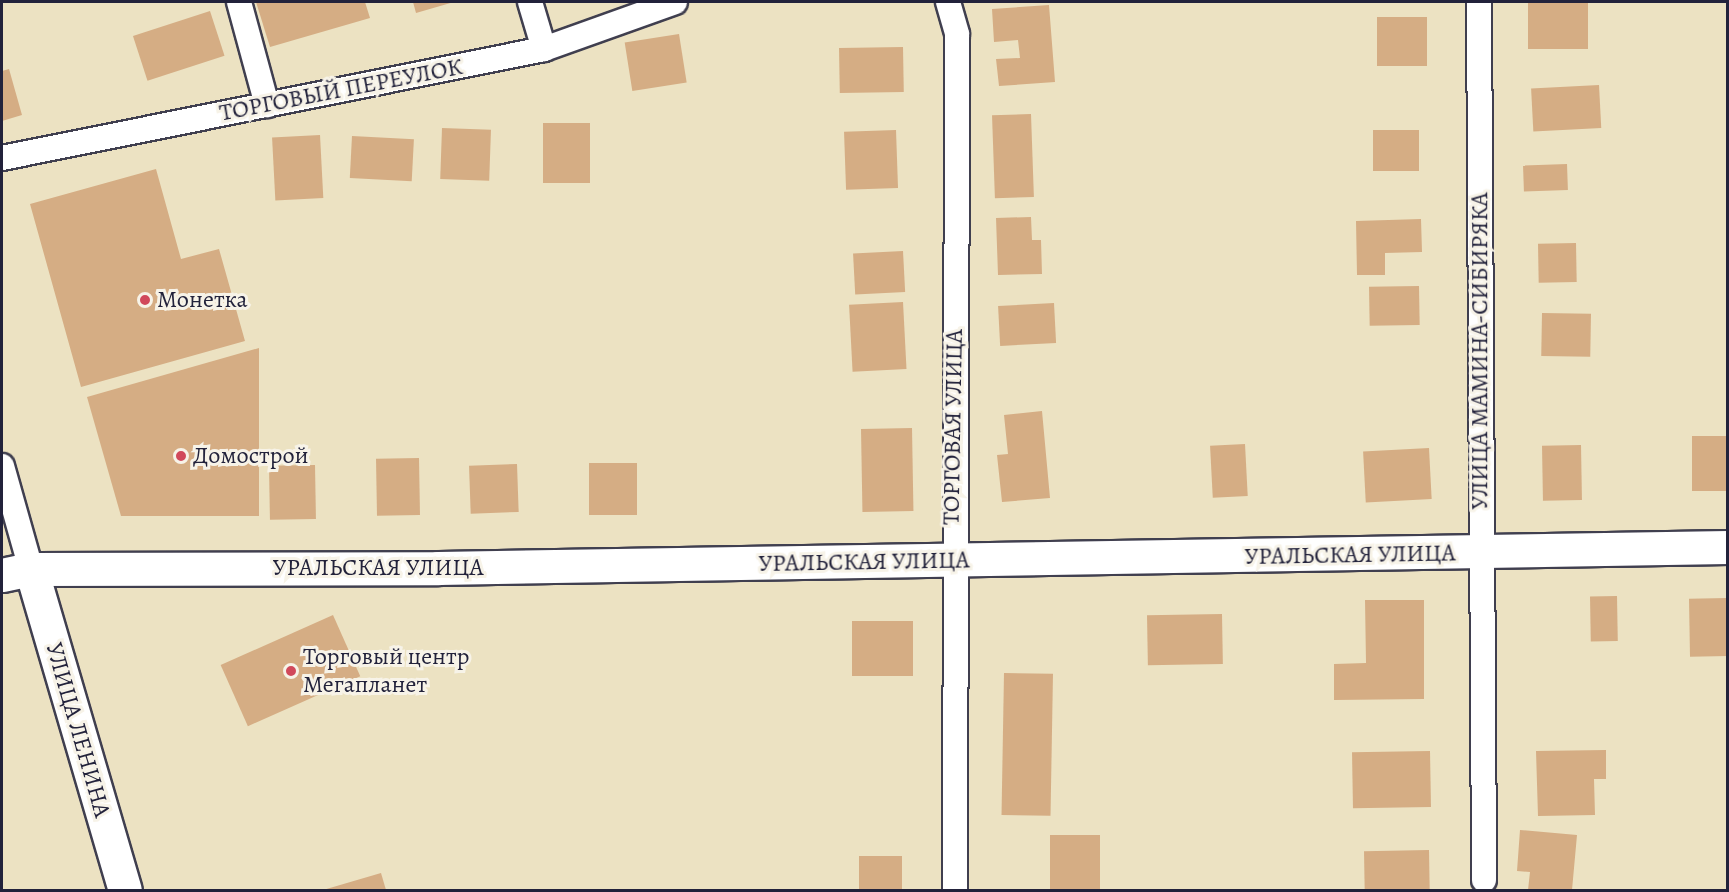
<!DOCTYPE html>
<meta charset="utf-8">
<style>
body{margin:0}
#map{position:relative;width:1729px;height:892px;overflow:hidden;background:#ece2c2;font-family:Alegreya,serif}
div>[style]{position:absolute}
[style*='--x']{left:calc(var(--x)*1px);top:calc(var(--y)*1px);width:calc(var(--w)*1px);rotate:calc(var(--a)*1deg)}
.building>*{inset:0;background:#d5ad84;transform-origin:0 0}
.roads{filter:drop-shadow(2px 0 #403f4f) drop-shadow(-2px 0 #403f4f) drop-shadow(0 2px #403f4f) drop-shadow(0 -2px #403f4f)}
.street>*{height:24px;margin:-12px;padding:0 12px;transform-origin:12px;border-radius:12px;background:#fff}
.secondary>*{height:33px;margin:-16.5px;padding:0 16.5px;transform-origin:16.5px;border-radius:16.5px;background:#fff}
.dots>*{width:16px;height:16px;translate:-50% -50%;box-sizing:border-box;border:3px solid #f7f3e8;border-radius:50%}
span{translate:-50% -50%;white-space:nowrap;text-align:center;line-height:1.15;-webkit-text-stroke:6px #f7f3e8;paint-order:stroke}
.street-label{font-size:24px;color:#22223b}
.poi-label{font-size:24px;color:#22223b}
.left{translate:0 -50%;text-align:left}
.frame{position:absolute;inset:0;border:3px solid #22223b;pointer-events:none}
</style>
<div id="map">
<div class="building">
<i style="clip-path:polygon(256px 2px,365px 2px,370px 18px,270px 47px)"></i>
<i style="clip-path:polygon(413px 2px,454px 2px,416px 13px)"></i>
<i style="left:1528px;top:2px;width:60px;height:47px"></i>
<i style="clip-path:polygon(1049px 5px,1055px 82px,999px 86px,996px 59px,1020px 58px,1018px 40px,994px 42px,992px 9px)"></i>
<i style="left:210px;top:11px;width:47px;height:81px;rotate:72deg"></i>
<i style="left:1377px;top:17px;width:50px;height:49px"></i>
<i style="left:679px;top:34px;width:49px;height:55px;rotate:81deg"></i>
<i style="left:903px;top:47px;width:45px;height:64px;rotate:89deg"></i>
<i style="clip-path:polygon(9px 69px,22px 115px,2px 121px,2px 71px)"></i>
<i style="left:1599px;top:85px;width:43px;height:68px;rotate:87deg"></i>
<i style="left:1031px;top:114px;width:83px;height:39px;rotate:88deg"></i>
<i style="left:543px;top:123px;width:47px;height:60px"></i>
<i style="left:442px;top:128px;width:49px;height:51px;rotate:2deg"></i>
<i style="left:896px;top:130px;width:58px;height:52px;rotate:88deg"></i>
<i style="left:1373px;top:130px;width:46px;height:41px"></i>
<i style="left:320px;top:135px;width:63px;height:48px;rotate:87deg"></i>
<i style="left:352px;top:136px;width:62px;height:42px;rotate:3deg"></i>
<i style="left:1567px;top:164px;width:26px;height:44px;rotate:88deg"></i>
<i style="clip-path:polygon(156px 169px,181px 259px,219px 249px,245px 341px,81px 387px,30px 204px)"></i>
<i style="clip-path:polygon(1031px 217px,1032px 240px,1041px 240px,1042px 274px,998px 275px,996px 218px)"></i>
<i style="clip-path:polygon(1421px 219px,1422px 252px,1385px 253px,1385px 275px,1357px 275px,1356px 221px)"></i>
<i style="left:1576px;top:243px;width:39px;height:38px;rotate:89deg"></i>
<i style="left:903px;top:251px;width:41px;height:50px;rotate:87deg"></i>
<i style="left:1419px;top:286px;width:39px;height:50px;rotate:89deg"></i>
<i style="left:903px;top:302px;width:67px;height:54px;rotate:87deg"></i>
<i style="left:1054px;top:303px;width:40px;height:56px;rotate:87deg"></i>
<i style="left:1542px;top:313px;width:49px;height:43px;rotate:1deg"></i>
<i style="clip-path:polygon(259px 348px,259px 516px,121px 516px,87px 397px)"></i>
<i style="clip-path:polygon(1042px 411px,1050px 498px,1002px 502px,997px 455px,1008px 454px,1004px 415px)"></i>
<i style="left:912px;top:428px;width:83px;height:51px;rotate:89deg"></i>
<i style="left:1728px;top:436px;width:55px;height:36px;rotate:90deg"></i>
<i style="left:1245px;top:444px;width:52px;height:35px;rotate:87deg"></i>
<i style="left:1581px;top:445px;width:55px;height:39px;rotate:89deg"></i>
<i style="left:1429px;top:448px;width:51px;height:66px;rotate:87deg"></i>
<i style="left:419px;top:458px;width:57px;height:43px;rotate:89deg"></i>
<i style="left:589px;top:463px;width:48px;height:52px"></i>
<i style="left:517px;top:464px;width:48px;height:48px;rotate:88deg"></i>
<i style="left:315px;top:465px;width:54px;height:46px;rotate:89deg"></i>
<i style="left:1617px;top:596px;width:45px;height:27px;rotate:89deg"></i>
<i style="left:1727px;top:598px;width:58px;height:38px;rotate:89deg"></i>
<i style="clip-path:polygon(1365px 600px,1424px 600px,1424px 699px,1334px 700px,1334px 664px,1366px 663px)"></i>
<i style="left:1222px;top:614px;width:50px;height:75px;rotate:89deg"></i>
<i style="left:333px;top:615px;width:67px;height:123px;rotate:66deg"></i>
<i style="left:913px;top:621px;width:55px;height:61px;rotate:90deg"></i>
<i style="left:1004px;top:673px;width:49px;height:142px;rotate:1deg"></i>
<i style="clip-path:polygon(1606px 750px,1606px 779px,1594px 779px,1595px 815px,1538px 816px,1536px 751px)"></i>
<i style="left:1430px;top:751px;width:56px;height:78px;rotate:89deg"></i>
<i style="clip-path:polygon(1520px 830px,1577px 835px,1572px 890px,1528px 890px,1530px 872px,1517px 871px)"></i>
<i style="left:1050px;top:835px;width:50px;height:55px"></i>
<i style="left:1429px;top:850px;width:40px;height:65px;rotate:89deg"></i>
<i style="left:902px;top:856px;width:34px;height:43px;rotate:90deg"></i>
<i style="clip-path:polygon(381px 873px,386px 890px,323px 890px)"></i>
</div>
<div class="roads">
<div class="street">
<i style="--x:239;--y:2;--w:107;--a:74.8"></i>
<i style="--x:530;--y:2;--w:49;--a:73.4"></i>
<i style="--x:948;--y:2;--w:33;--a:74"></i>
<i style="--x:957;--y:34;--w:856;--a:90.13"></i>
<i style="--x:1479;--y:2;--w:878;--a:89.67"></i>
<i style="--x:2;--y:158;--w:553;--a:-11.37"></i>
<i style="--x:544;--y:49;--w:139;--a:-19.7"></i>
<i style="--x:2;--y:466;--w:107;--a:74.3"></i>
</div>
<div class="secondary">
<i style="--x:31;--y:569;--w:334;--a:73.7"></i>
<i style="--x:2;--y:575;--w:30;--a:-12"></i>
<i style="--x:31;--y:569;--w:407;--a:-0.1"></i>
<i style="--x:438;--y:568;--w:1290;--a:-0.93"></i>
</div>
</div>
<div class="dots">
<i style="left:145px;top:300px;background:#d1495b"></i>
<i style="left:181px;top:456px;background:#d1495b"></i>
<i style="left:291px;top:671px;background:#d1495b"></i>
</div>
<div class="street-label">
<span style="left:341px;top:90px;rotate:-11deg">ТОРГОВЫЙ ПЕРЕУЛОК</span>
<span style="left:1480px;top:351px;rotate:-90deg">УЛИЦА МАМИНА-СИБИРЯКА</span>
<span style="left:953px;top:427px;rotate:-89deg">ТОРГОВАЯ УЛИЦА</span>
<span style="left:1350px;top:555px;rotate:-1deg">УРАЛЬСКАЯ УЛИЦА</span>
<span style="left:864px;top:562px;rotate:-1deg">УРАЛЬСКАЯ УЛИЦА</span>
<span style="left:378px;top:568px">УРАЛЬСКАЯ УЛИЦА</span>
<span style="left:78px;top:730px;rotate:74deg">УЛИЦА ЛЕНИНА</span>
</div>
<div class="poi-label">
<span class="left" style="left:157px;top:300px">Монетка</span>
<span class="left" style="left:193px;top:456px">Домострой</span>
<span class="left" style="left:303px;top:671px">Торговый центр<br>Мегапланет</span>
</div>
<div class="frame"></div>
</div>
